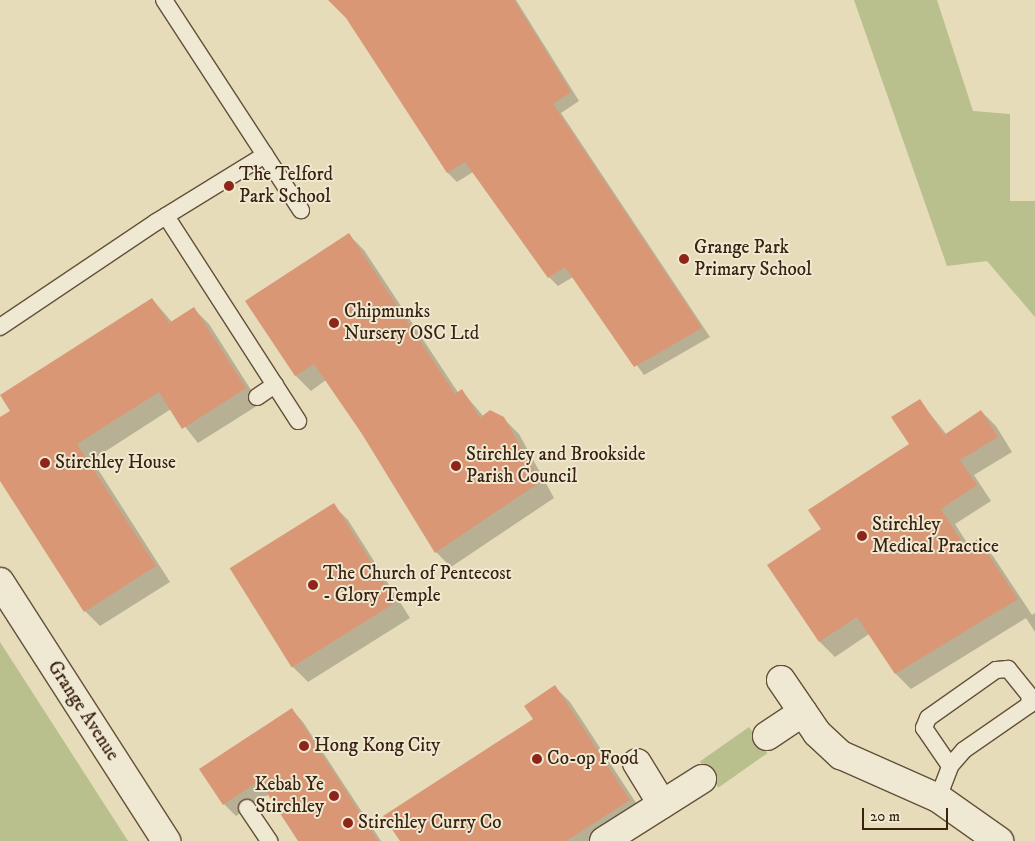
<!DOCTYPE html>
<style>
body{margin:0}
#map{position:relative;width:1035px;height:841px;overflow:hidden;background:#e6dcba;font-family:"IM FELL DW Pica",serif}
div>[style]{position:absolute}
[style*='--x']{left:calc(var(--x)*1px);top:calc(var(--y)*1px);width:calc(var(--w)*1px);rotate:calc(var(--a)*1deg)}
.green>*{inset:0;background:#b9bf8d;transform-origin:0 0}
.shadow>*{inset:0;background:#0003}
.building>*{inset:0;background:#da9776;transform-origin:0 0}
.roads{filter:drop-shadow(1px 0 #645039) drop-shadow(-1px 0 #645039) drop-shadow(0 1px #645039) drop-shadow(0 -1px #645039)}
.lane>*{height:16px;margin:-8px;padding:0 8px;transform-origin:8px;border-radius:8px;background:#efe8d2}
.street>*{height:28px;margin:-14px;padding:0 14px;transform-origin:14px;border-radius:14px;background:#efe8d2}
.dots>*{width:14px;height:14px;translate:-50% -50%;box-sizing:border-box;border:2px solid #efe8d2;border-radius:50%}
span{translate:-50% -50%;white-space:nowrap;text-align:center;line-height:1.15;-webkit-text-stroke:4px #efe8d2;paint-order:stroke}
.poi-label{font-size:19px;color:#39220e}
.left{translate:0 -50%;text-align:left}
.right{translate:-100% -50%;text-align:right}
.street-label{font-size:19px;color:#39220e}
.scale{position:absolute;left:862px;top:808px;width:86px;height:22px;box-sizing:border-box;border:2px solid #39220e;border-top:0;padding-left:6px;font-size:15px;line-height:18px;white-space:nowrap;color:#39220e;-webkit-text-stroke:4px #efe8d2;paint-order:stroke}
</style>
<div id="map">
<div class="green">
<i style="clip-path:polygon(854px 0,937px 0,973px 111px,1010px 114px,1010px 201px,1035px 201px,1035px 317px,987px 261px,947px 266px)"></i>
<i style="clip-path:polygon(0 642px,128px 841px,0 841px)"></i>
<i style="left:749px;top:727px;width:32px;height:60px;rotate:55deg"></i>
</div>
<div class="shadow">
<i style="clip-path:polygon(330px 0,516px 0,579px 101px,561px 113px,710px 337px,644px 375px,573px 277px,558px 286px,549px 277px,473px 172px,457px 182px,448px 173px,347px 18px)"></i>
<i style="clip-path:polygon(349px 235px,364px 250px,459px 394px,462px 391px,484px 417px,503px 418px,519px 434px,554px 498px,451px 567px,436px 552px,363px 433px,326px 380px,311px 391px,296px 376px,247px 301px)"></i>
<i style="clip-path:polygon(152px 299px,172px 322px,194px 309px,209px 324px,260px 404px,198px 443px,171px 409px,92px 460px,170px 582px,100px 626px,85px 611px,0 479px,0 419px)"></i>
<i style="clip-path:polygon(919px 400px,947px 435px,981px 411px,996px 426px,1012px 452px,974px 475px,991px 501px,955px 524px,969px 546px,978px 541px,993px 556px,1032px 615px,1035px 613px,1035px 632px,1026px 618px,911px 689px,896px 674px,869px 634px,835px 657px,820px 642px,769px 565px,823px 530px,910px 445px)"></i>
<i style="clip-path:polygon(333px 505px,348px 520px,410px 618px,308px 682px,293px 667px)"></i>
<i style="clip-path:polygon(555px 687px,570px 702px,644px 815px,604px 841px,401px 841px,534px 719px)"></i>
<i style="clip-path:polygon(292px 710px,303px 722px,381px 841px,300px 841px,269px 794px,236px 816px,224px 804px)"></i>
</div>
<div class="building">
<i style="clip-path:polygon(328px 0,514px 0,571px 92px,553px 104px,702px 328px,634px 367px,565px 267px,548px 278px,465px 162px,447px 173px,346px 18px)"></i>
<i style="clip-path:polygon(349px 233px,455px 394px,462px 389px,480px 418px,490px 410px,504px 417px,540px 482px,435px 553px,362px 434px,314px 364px,295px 376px,245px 301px)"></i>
<i style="clip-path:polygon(152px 298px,169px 323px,194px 307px,246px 388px,182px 429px,159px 392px,77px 444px,156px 566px,84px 612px,0 481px,0 417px,10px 411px,0 395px)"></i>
<i style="clip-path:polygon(920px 399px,944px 435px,981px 410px,998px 437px,960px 460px,977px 485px,941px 509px,965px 547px,978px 539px,1018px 599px,895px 674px,857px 617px,819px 642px,767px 565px,821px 529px,808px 510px,909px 444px,891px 417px)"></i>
<i style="left:334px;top:503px;width:117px;height:123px;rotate:58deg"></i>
<i style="clip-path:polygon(555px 685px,630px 800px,566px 841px,400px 841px,383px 816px,533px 719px,524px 706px)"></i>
<i style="clip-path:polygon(292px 708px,378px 841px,298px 841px,259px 781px,223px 805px,199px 769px)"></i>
</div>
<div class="roads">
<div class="lane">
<i style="--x:164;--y:0;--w:251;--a:56.9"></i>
<i style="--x:166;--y:216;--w:244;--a:57.2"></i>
<i style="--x:0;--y:327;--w:188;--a:-33.9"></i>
<i style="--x:156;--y:222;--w:128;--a:-31.6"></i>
<i style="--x:257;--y:397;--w:22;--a:-34"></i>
<i style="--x:938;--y:798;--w:34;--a:-69"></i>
<i style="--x:950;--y:766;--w:21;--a:-49"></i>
<i style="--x:964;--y:750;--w:79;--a:-34.7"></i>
<i style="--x:1029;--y:705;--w:9;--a:-84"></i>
<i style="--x:1030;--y:696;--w:35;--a:-129"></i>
<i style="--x:1008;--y:669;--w:12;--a:175"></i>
<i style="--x:996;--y:670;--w:83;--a:144.8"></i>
<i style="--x:928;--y:718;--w:11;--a:112"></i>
<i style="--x:924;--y:728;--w:46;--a:55.6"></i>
<i style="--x:247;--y:808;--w:40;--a:56"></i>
</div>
<div class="street">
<i style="--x:0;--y:582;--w:308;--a:57.3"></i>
<i style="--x:781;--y:680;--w:64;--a:55.8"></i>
<i style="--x:817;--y:733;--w:33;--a:43"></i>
<i style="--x:841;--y:755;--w:106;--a:23.9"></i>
<i style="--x:938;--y:798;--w:75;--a:35.2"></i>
<i style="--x:767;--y:736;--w:43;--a:-33.7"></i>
<i style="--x:637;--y:763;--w:48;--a:58.6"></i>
<i style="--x:604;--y:841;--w:116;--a:-32.3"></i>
</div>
</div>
<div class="dots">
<i style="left:229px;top:186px;background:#8f2418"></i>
<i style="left:684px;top:259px;background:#8f2418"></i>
<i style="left:334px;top:323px;background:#8f2418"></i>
<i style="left:45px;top:463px;background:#8f2418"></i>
<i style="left:456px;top:466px;background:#8f2418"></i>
<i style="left:862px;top:536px;background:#8f2418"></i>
<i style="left:313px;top:585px;background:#8f2418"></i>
<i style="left:304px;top:746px;background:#8f2418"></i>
<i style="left:537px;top:759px;background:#8f2418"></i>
<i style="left:334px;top:796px;background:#8f2418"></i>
<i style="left:348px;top:823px;background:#8f2418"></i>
</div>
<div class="poi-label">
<span class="left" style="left:239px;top:186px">The Telford<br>Park School</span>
<span class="left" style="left:694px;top:259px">Grange Park<br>Primary School</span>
<span class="left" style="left:344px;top:323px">Chipmunks<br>Nursery OSC Ltd</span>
<span class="left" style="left:466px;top:466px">Stirchley and Brookside<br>Parish Council</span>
<span class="left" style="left:55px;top:463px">Stirchley House</span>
<span class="left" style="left:872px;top:536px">Stirchley<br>Medical Practice</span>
<span class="left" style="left:323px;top:585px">The Church of Pentecost<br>- Glory Temple</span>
<span class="left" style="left:314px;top:746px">Hong Kong City</span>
<span class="left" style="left:547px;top:759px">Co-op Food</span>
<span class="right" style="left:324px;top:796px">Kebab Ye<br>Stirchley</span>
<span class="left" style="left:358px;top:823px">Stirchley Curry Co</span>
</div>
<div class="street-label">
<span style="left:83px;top:711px;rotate:57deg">Grange Avenue</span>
</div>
<div class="scale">20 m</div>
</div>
